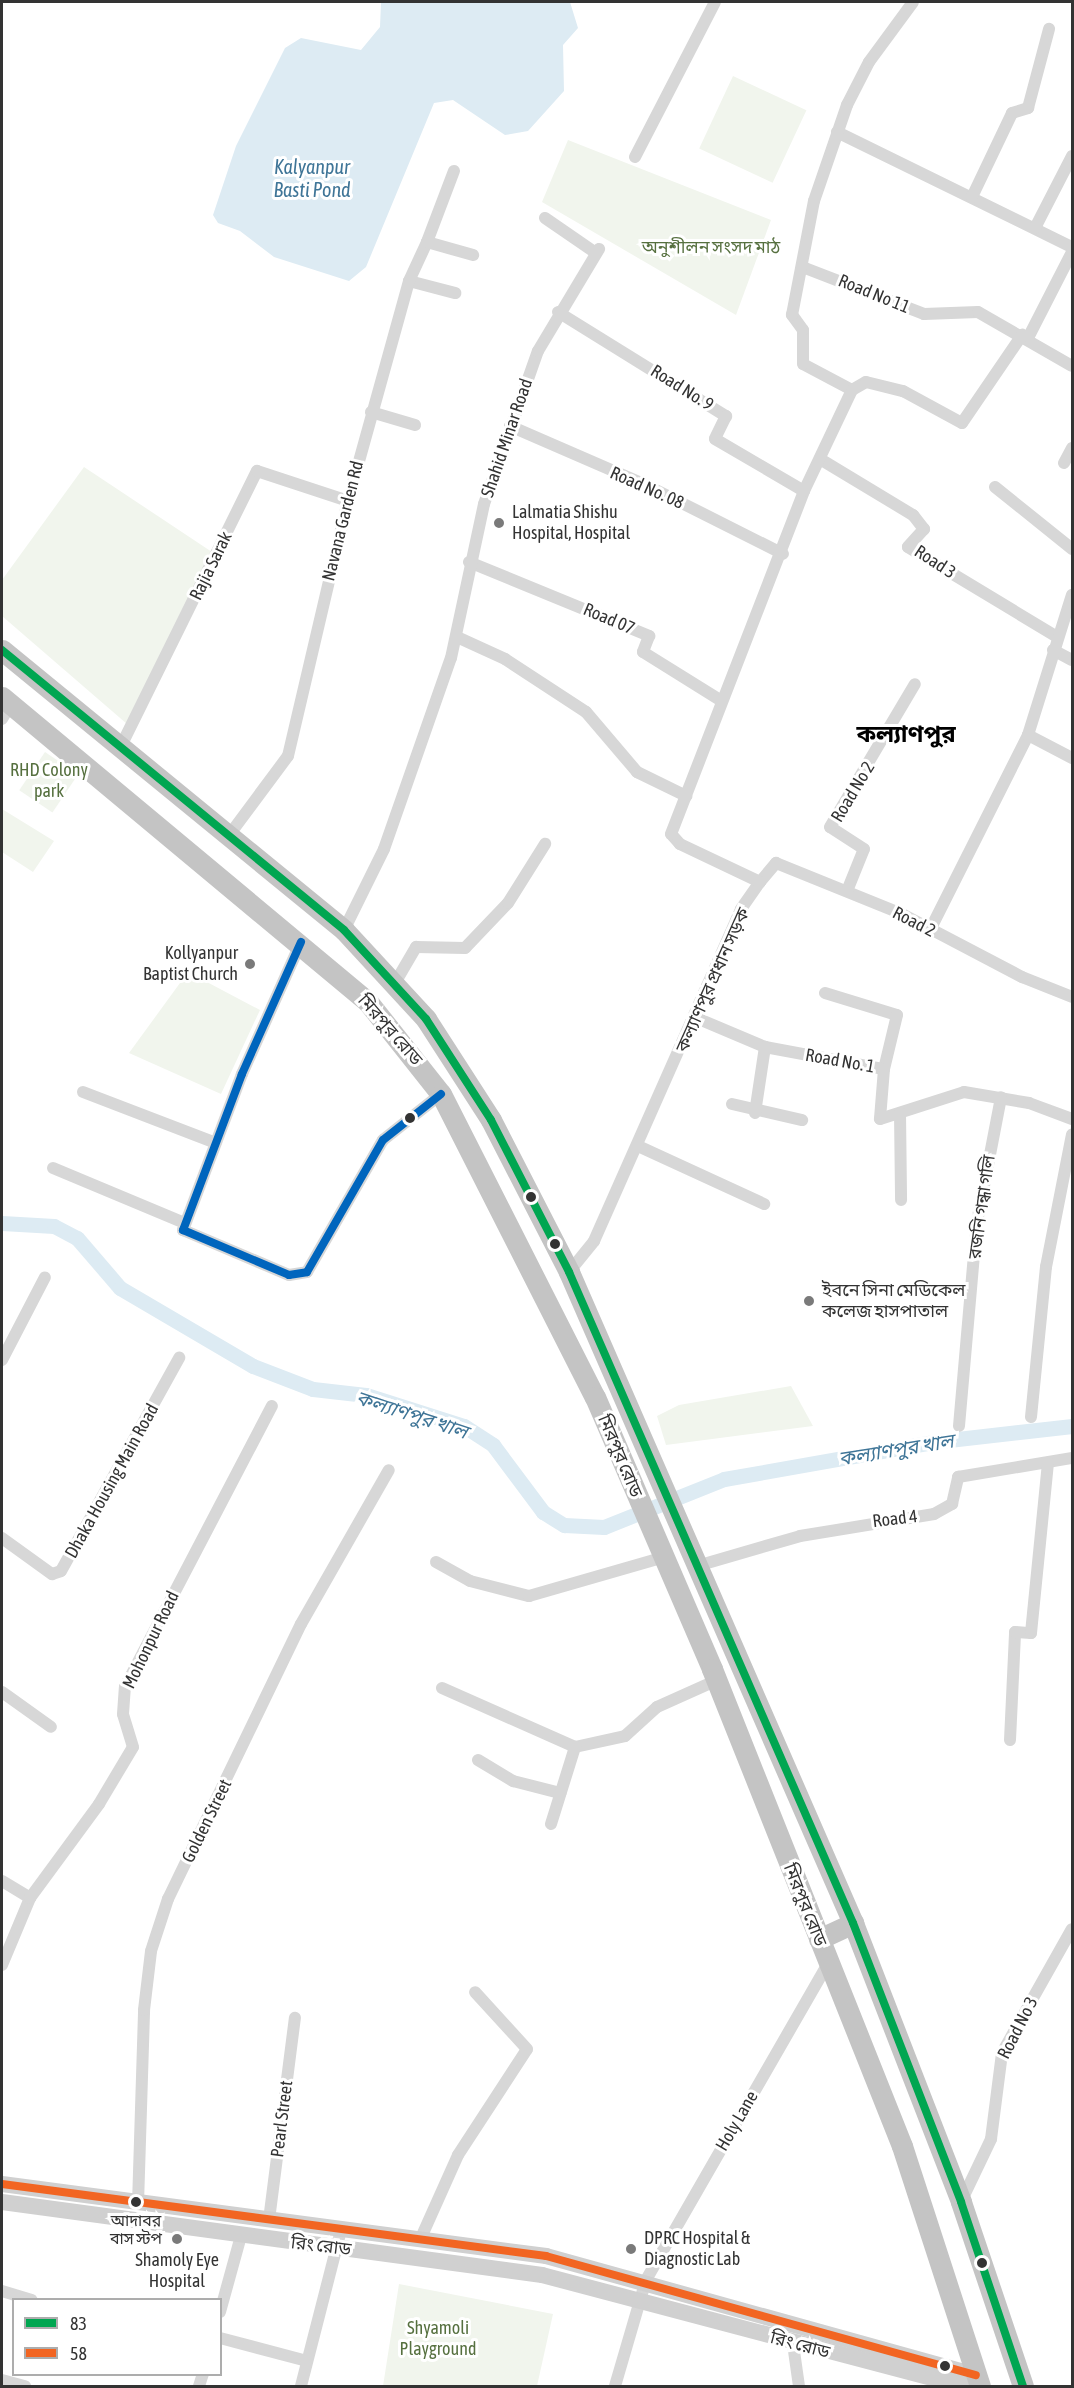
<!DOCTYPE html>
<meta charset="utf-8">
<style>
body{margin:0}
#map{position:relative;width:1074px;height:2388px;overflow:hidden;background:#fff;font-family:"Asap Condensed","Noto Sans Bengali",sans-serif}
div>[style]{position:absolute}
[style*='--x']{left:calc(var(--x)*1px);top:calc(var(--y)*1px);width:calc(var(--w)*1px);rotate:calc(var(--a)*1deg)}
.green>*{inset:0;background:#f1f5ed;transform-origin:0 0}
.water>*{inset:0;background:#ddebf3}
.canal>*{height:15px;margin:-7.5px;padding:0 7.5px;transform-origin:7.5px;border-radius:7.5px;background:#ddebf3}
.street>*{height:12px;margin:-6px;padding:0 6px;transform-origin:6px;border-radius:6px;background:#d7d7d7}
.secondary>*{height:16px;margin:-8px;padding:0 8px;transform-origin:8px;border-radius:8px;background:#d0d0d0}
.highway>*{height:21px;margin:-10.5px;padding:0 10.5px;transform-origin:10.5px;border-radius:10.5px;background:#c4c4c4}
.bus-1>*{height:8px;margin:-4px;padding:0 4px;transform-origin:4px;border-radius:4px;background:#00a651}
.bus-2>*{height:8px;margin:-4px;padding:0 4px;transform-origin:4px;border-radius:4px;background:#f26522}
.bus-3>*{height:8px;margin:-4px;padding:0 4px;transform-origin:4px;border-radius:4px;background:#0065bd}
.dots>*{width:16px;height:16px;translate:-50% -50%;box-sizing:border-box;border:3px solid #fff;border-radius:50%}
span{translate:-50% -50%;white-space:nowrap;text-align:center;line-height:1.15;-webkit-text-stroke:6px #fff;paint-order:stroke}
.bus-label{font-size:16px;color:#333}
.park-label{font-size:18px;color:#56703f}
.street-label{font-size:18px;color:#333}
.poi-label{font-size:18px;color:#333}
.left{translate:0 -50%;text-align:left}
.right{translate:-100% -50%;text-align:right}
.water-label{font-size:20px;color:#3f7597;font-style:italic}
.district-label{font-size:24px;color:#000;font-weight:700}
.frame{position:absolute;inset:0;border:3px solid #333;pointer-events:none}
.legend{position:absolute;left:12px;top:2298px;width:210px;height:78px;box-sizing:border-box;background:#fff;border:2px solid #adadad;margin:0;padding:8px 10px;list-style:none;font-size:18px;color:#333}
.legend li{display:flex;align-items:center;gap:12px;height:30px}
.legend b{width:30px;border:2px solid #adadad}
</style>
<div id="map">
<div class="green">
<i style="left:733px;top:76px;width:81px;height:80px;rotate:25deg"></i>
<i style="clip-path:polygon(568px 140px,771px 220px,736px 315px,542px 202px)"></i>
<i style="clip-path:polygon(84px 467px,212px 552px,127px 724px,2px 616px,2px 580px)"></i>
<i style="left:45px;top:752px;width:40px;height:46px;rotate:34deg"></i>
<i style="clip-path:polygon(2px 809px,54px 841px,33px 872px,2px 852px)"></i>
<i style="clip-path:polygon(188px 972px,260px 1010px,221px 1094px,129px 1053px)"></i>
<i style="clip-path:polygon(791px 1386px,813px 1426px,666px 1445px,657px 1416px,679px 1405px)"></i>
<i style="clip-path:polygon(399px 2284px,553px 2314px,537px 2386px,383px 2386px)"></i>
</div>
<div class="water">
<i style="clip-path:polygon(381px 2px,570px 2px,578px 28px,563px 45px,564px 91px,528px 131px,505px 135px,453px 100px,434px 103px,366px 267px,349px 281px,274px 257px,240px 231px,218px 223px,213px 215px,236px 146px,285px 48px,301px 38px,361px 50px,380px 27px)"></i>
</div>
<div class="canal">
<i style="--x:2;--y:1223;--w:52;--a:3.3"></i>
<i style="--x:54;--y:1226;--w:26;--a:28"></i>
<i style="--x:77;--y:1238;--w:66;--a:49.3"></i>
<i style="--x:120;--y:1288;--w:154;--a:30.4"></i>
<i style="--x:253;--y:1366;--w:64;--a:21"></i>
<i style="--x:313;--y:1389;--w:53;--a:6.5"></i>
<i style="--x:366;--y:1395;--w:103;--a:17.6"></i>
<i style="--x:464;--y:1426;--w:35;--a:33"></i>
<i style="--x:493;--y:1445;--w:84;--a:53.3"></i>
<i style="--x:543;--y:1512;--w:25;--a:32"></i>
<i style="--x:564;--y:1525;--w:40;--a:2.9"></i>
<i style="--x:604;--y:1527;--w:129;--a:-21.8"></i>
<i style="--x:724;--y:1479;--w:219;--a:-10"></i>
<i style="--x:940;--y:1441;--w:133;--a:-6.5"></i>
</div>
<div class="street">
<i style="--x:837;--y:132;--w:262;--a:26.1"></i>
<i style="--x:635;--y:157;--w:174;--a:-62.7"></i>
<i style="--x:972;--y:197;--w:93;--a:-64.5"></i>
<i style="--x:1012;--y:113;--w:17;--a:-17"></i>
<i style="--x:1028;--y:108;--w:82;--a:-75.1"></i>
<i style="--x:545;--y:218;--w:62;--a:34.5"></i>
<i style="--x:1035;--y:228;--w:81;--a:-62.8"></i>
<i style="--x:427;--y:242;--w:76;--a:-69.2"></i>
<i style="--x:805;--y:268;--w:128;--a:21.1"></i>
<i style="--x:924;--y:314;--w:54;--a:-2.1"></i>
<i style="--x:978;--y:312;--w:108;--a:29.9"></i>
<i style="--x:409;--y:281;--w:48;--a:14.6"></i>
<i style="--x:558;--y:312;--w:198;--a:31.8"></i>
<i style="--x:726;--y:416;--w:25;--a:116"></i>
<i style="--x:715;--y:439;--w:103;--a:30.3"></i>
<i style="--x:1028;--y:338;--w:97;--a:-62.9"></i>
<i style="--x:852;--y:390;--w:55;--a:-152"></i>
<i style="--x:803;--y:364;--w:34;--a:-90"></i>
<i style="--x:803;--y:330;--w:19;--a:-126"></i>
<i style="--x:792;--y:315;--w:116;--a:-79.1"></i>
<i style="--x:814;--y:201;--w:102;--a:-71"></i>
<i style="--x:847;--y:105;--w:48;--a:-62.9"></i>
<i style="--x:869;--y:62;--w:74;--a:-53.7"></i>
<i style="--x:371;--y:412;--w:46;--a:16.5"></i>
<i style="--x:510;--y:426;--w:150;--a:23.5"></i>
<i style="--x:648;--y:486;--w:151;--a:26.7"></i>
<i style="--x:820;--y:459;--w:109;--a:31.1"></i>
<i style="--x:913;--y:515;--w:18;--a:52"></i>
<i style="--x:924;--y:529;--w:24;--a:132"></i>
<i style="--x:908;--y:547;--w:174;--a:31.1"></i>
<i style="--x:1064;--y:463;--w:17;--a:-62"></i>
<i style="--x:995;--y:487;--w:99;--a:38.8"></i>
<i style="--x:469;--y:562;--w:195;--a:22.3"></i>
<i style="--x:649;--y:636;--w:17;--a:111"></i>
<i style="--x:643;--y:652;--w:91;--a:31.9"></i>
<i style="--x:457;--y:637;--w:53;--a:24.6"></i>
<i style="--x:505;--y:659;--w:97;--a:33.2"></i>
<i style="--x:586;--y:712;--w:79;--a:49.6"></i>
<i style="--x:637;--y:772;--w:55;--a:26.1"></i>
<i style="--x:1053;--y:650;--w:21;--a:28"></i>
<i style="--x:2;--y:719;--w:17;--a:-59"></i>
<i style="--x:1028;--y:735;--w:50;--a:27.6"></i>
<i style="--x:121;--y:746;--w:307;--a:-63.7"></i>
<i style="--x:257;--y:471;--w:96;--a:18.2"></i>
<i style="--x:230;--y:834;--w:97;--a:-53.4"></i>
<i style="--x:288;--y:756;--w:262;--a:-76.8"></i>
<i style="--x:348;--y:501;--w:228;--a:-74.5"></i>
<i style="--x:409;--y:281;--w:43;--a:-65.2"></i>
<i style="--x:427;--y:242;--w:48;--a:15.8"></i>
<i style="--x:760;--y:882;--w:25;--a:-50"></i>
<i style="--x:776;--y:863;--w:136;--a:22"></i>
<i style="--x:902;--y:914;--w:136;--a:27.7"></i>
<i style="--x:1022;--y:977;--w:54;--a:21.8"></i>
<i style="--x:847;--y:891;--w:45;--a:-68"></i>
<i style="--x:864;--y:849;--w:40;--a:-147.1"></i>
<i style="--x:830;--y:827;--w:166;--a:-59.3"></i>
<i style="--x:344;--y:930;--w:90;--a:-63.7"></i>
<i style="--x:384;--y:849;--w:202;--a:-70.7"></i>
<i style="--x:451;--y:658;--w:157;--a:-77.9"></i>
<i style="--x:484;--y:504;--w:162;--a:-70.6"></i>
<i style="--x:538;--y:351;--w:119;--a:-59.1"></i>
<i style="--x:930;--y:930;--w:218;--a:-63.3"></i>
<i style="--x:1028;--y:735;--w:147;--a:-72.6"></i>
<i style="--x:301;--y:942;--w:145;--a:114.1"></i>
<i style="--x:242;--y:1074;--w:167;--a:110.7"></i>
<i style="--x:183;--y:1230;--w:115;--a:23"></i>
<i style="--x:289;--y:1275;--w:18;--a:-9"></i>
<i style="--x:307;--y:1272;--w:152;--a:-60.1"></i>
<i style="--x:383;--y:1140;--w:74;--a:-38.4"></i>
<i style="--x:395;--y:983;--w:42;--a:-59.7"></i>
<i style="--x:416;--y:947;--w:49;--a:1.2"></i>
<i style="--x:465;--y:948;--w:62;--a:-46.3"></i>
<i style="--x:508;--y:903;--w:70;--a:-57.9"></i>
<i style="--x:825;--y:993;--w:75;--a:17"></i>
<i style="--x:897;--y:1015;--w:56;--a:103.5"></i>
<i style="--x:694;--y:1017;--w:77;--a:22.9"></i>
<i style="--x:765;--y:1047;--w:121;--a:10.5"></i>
<i style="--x:884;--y:1069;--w:50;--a:94.6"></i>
<i style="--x:880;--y:1119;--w:88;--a:-17.8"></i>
<i style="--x:964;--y:1092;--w:66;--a:9.6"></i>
<i style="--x:1029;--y:1103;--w:46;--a:20.4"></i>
<i style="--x:83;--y:1092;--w:142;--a:21"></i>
<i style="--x:732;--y:1104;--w:72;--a:12.9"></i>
<i style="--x:755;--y:1113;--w:67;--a:-81.4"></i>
<i style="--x:900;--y:1113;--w:87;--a:89.3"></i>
<i style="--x:638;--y:1146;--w:139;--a:24.7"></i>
<i style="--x:53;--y:1168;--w:140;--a:22.7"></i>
<i style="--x:569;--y:1272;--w:40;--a:-51"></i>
<i style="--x:594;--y:1241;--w:363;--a:-66.1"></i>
<i style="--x:741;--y:909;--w:33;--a:-55"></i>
<i style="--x:760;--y:882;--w:89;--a:-154.6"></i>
<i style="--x:680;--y:844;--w:13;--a:-132"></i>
<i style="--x:671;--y:834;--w:368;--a:-68.8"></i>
<i style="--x:804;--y:491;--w:112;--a:-64.6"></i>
<i style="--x:852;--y:390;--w:16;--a:-30"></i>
<i style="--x:866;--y:382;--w:38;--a:14"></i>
<i style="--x:903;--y:391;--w:67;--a:28.5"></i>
<i style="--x:962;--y:423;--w:107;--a:-55.7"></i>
<i style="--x:2;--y:1360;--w:93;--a:-62.6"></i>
<i style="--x:1031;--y:1417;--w:151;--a:-84.3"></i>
<i style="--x:1046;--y:1267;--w:135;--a:-78.9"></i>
<i style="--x:959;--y:1426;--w:205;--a:-85"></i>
<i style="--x:977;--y:1222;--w:127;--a:-79.1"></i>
<i style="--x:2;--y:1538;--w:62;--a:35.8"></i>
<i style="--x:52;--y:1574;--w:9;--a:-18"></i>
<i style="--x:61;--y:1571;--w:244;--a:-61"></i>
<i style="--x:436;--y:1562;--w:39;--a:29"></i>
<i style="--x:470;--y:1581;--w:61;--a:14.3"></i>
<i style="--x:529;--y:1596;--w:141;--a:-16.1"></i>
<i style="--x:697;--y:1566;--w:107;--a:-16.2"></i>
<i style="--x:800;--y:1536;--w:136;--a:-9.3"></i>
<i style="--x:934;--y:1514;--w:21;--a:-29"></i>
<i style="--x:952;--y:1504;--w:28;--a:-77"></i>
<i style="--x:958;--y:1477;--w:116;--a:-9.5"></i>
<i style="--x:442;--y:1688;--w:145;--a:23.9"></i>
<i style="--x:2;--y:1692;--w:60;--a:35.5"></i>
<i style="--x:1010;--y:1740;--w:108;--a:-87.3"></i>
<i style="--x:1015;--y:1632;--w:16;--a:4"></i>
<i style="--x:1031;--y:1633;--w:171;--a:-84.3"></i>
<i style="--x:575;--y:1747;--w:51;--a:-12.4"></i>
<i style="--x:625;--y:1736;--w:43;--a:-42.2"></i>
<i style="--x:657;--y:1707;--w:66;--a:-24.2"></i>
<i style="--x:478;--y:1760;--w:41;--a:31"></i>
<i style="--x:513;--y:1781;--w:49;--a:14.3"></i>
<i style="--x:551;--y:1824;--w:81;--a:-72.7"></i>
<i style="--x:2;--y:1881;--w:33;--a:31"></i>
<i style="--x:2;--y:1965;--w:73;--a:-67.3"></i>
<i style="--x:30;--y:1898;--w:117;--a:-53.7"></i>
<i style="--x:99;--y:1804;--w:66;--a:-59.2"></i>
<i style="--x:133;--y:1747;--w:34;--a:-107"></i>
<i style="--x:123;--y:1714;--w:27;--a:-86"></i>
<i style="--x:125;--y:1687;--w:317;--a:-62.4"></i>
<i style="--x:961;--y:2202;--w:70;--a:-64.5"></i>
<i style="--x:991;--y:2139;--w:87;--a:-82.7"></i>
<i style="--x:1002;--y:2053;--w:142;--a:-60.6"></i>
<i style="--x:138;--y:2204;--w:194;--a:-88.2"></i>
<i style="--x:144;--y:2010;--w:59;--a:-83.2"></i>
<i style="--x:151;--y:1951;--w:55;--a:-71.9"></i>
<i style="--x:168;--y:1899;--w:305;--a:-64.2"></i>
<i style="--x:301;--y:1624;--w:177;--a:-60.3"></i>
<i style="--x:269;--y:2220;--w:204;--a:-82.7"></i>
<i style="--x:420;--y:2240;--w:93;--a:-65.9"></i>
<i style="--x:458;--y:2155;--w:126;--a:-56.9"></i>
<i style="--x:527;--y:2049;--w:77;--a:-132.4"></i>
<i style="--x:2;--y:2291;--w:31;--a:17"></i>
<i style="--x:220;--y:2312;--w:79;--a:-74.6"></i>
<i style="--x:220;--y:2338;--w:90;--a:14.8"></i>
<i style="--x:793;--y:2344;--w:42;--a:81.9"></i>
<i style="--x:2;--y:2380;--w:24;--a:15"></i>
<i style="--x:199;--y:2386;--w:13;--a:-72"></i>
<i style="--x:301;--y:2386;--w:161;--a:-75.6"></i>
<i style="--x:615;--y:2386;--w:110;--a:-73.7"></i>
<i style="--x:646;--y:2280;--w:366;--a:-60.1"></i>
</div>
<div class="secondary">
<i style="--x:2;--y:2184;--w:549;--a:7.54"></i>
<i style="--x:546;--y:2256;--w:446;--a:15.5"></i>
<i style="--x:2;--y:2202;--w:545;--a:7.7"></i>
<i style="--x:542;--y:2275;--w:434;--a:14.8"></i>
</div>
<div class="highway">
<i style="--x:2;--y:650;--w:442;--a:39.3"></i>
<i style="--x:344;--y:930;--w:121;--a:47.3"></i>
<i style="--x:426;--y:1019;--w:120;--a:57.2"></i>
<i style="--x:491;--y:1120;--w:171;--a:62.8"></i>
<i style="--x:569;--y:1272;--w:710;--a:66.43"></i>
<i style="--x:853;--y:1923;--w:299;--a:68.8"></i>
<i style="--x:961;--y:2202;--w:194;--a:71.4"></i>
<i style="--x:2;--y:697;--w:476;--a:39.8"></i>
<i style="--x:368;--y:1002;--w:117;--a:51.6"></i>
<i style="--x:441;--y:1094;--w:340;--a:63.1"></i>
<i style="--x:595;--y:1397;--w:296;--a:66.7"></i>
<i style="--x:712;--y:1669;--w:513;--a:68.28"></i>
<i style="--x:902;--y:2146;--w:252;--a:72"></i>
<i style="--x:819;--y:1939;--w:38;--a:-25"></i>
</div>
<div class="bus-1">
<i style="--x:2;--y:650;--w:442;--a:39.3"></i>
<i style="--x:344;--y:930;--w:121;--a:47.3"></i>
<i style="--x:426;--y:1019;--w:120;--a:57.2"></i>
<i style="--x:491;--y:1120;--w:171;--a:62.8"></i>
<i style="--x:569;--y:1272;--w:710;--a:66.43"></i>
<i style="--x:853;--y:1923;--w:299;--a:68.8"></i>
<i style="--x:961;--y:2202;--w:194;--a:71.4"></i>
</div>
<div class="bus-2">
<i style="--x:2;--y:2184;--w:549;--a:7.54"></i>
<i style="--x:546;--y:2256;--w:446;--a:15.5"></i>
</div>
<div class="bus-3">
<i style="--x:301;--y:942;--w:145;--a:114.1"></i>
<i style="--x:242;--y:1074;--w:167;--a:110.7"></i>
<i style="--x:183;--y:1230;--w:115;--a:23"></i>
<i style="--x:289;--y:1275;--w:18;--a:-9"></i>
<i style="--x:307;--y:1272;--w:152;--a:-60.1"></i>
<i style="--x:383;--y:1140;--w:74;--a:-38.4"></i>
</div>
<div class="dots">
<i style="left:499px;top:523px;background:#7a7a7a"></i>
<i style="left:250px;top:964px;background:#7a7a7a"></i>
<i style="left:410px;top:1118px;background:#333"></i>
<i style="left:531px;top:1197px;background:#333"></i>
<i style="left:555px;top:1244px;background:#333"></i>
<i style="left:809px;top:1301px;background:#7a7a7a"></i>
<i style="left:136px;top:2202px;background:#333"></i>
<i style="left:177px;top:2239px;background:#7a7a7a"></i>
<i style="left:631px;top:2249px;background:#7a7a7a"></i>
<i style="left:982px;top:2263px;background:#333"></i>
<i style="left:945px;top:2366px;background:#333"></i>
</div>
<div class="bus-label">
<span style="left:136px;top:2229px">আদাবর<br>বাস স্টপ</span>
</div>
<div class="park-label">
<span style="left:711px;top:247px">অনুশীলন সংসদ মাঠ</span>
<span style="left:49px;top:781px">RHD Colony<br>park</span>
<span style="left:438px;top:2339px">Shyamoli<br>Playground</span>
</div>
<div class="street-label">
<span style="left:874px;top:294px;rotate:22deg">Road No 11</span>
<span style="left:682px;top:388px;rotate:32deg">Road No. 9</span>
<span style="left:507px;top:438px;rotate:-71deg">Shahid Minar Road</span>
<span style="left:647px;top:488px;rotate:24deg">Road No. 08</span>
<span style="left:343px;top:521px;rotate:-76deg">Navana Garden Rd</span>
<span style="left:935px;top:562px;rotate:33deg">Road 3</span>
<span style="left:211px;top:566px;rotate:-64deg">Rajia Sarak</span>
<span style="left:609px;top:619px;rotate:23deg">Road 07</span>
<span style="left:853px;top:792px;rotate:-59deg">Road No 2</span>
<span style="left:914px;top:922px;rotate:27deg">Road 2</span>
<span style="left:713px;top:980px;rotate:-66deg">কল্যাণপুর প্রধান সড়ক</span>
<span style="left:390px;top:1030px;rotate:49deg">মিরপুর রোড</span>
<span style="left:840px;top:1061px;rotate:10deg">Road No. 1</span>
<span style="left:982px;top:1207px;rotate:-82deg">রজনি গন্ধা গলি</span>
<span style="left:620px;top:1456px;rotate:67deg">মিরপুর রোড</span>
<span style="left:112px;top:1481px;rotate:-61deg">Dhaka Housing Main Road</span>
<span style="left:895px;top:1519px;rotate:-7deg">Road 4</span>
<span style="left:151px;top:1640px;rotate:-64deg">Mohonpur Road</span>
<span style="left:207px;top:1821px;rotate:-64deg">Golden Street</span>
<span style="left:805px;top:1905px;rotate:68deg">মিরপুর রোড</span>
<span style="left:1018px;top:2028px;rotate:-63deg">Road No 3</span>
<span style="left:282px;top:2119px;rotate:-83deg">Pearl Street</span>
<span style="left:737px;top:2121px;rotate:-60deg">Holy Lane</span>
<span style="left:321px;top:2246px;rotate:7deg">রিং রোড</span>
<span style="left:800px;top:2345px;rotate:15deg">রিং রোড</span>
</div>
<div class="poi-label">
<span class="left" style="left:512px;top:523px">Lalmatia Shishu<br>Hospital, Hospital</span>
<span class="right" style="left:238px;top:964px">Kollyanpur<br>Baptist Church</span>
<span class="left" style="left:822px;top:1301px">ইবনে সিনা মেডিকেল<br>কলেজ হাসপাতাল</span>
<span class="left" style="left:644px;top:2249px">DPRC Hospital &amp;<br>Diagnostic Lab</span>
<span style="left:177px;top:2271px">Shamoly Eye<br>Hospital</span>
</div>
<div class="water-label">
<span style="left:312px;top:178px">Kalyanpur<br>Basti Pond</span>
<span style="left:412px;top:1414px;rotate:18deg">কল্যাণপুর খাল</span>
<span style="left:896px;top:1449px;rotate:-9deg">কল্যাণপুর খাল</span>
</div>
<div class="district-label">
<span style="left:906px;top:734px">কল্যাণপুর</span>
</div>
<div class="frame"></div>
<ul class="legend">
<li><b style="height:8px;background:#00a651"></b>83</li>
<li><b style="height:8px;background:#f26522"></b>58</li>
</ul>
</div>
